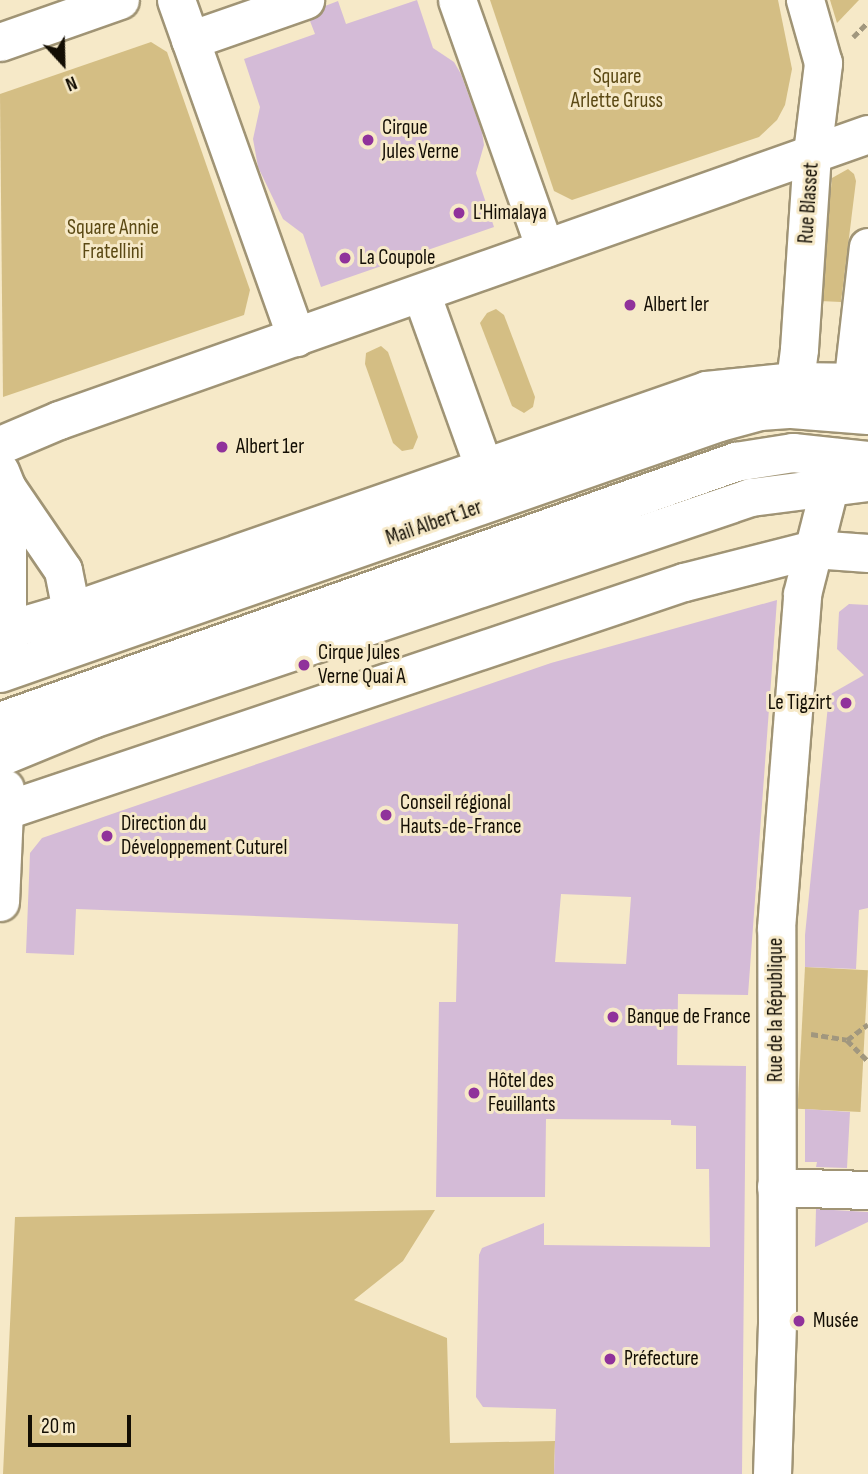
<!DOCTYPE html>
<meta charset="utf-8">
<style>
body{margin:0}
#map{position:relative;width:868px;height:1474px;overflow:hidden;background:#f6e9c8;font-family:"Sofia Sans Condensed",sans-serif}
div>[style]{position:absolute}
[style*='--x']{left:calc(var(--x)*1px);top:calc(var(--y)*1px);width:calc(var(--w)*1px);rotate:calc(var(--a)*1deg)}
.green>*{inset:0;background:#d4be84;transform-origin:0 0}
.building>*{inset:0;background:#d4bbd7}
.path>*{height:4.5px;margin-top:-2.25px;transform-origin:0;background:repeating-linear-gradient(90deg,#a1977e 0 7px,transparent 0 10.5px)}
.roads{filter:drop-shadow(2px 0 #a09475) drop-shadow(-2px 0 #a09475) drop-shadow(0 2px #a09475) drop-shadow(0 -2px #a09475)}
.minor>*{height:37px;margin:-18.5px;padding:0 18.5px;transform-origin:18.5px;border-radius:18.5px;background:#fff}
.major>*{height:38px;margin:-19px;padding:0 19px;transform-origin:19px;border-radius:19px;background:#fff}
.dots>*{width:19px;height:19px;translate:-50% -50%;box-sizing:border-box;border:4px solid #f6e9c8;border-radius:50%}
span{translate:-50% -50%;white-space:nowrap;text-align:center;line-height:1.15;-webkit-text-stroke:6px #f6e9c8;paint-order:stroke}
.park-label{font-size:21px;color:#5b4914}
.poi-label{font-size:21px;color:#130e04}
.left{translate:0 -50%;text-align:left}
.right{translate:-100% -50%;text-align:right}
.street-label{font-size:21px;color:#130e04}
.north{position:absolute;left:28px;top:28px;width:70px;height:70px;-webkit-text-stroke:5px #f6e9c8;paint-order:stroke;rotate:158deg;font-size:19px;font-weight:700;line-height:28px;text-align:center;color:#130e04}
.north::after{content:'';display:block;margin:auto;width:24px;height:32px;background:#130e04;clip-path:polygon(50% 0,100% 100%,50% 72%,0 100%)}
.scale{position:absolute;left:28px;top:1415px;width:103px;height:32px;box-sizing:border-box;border:4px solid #130e04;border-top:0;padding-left:9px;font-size:21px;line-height:24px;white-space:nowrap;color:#130e04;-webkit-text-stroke:5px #f6e9c8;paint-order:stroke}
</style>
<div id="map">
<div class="green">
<i style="clip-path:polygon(490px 0,778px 0,792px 69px,785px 105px,777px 120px,759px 137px,572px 200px,554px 191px)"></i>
<i style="clip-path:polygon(830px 0,859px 0,837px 23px)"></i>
<i style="clip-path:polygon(151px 42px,167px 52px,250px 290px,244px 315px,3px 397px,0 94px)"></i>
<i style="clip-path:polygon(848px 169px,854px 174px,856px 181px,841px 302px,820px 301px,832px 178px)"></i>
<i style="clip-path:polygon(496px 309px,504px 315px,535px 397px,533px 407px,524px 413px,512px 406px,480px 323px,487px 313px)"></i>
<i style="clip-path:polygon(381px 346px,388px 352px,418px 437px,413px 449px,402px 451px,393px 443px,365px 364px,366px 353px)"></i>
<i style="left:805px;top:967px;width:63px;height:142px;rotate:3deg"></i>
<i style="clip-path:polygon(435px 1210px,403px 1261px,354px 1300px,447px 1338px,450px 1443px,555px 1441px,554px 1474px,3px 1474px,15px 1217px)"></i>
</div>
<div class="building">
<i style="clip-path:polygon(417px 0,433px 48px,454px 62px,461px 74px,482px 132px,484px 145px,476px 173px,494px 227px,321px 287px,303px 234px,283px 219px,258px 167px,253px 139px,260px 107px,244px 59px,315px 34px,310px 21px,320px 14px,325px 6px,338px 1px,346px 24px)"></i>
<i style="clip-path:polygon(evenodd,777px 600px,748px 995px,678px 994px,677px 1065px,746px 1066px,742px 1474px,554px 1474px,556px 1409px,483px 1407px,476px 1397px,479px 1255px,482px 1248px,544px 1223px,544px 1245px,710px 1247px,709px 1169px,696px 1169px,696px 1126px,671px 1125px,671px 1120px,546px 1119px,545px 1197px,436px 1197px,439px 1002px,456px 1002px,458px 924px,76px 909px,74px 955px,26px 953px,30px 853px,42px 838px,551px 663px,777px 600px,561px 894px,631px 897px,626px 964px,555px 962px,561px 894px)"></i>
<i style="clip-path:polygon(849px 604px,868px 605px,868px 908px,859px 910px,856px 969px,805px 967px,805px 935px,829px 695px,864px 675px,837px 649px,839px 612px)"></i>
<i style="clip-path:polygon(805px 1109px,850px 1112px,847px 1168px,816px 1167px,817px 1162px,805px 1162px)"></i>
<i style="clip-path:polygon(816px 1209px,868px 1212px,868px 1222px,815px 1247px)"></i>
</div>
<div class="path">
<i style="--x:853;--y:37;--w:21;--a:-45"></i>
<i style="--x:811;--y:1034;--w:36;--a:9"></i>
<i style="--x:847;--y:1040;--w:30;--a:45"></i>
<i style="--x:847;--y:1040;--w:26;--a:-37"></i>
</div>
<div class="roads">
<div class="minor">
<i style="--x:176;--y:0;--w:358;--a:70.4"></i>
<i style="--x:457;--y:0;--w:263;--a:70.5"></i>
<i style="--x:190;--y:40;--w:122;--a:-19.2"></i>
<i style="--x:0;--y:42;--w:127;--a:-19.3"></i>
<i style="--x:421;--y:293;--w:186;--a:70.2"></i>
<i style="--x:792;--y:404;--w:55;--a:-82.7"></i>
<i style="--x:799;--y:349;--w:196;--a:-86.2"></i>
<i style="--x:812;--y:153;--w:91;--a:-83"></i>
<i style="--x:823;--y:63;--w:66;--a:-105.9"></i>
<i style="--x:850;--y:404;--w:158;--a:-83.5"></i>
<i style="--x:0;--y:445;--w:64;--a:-23"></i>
<i style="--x:59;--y:420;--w:858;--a:-19.47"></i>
<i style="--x:0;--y:471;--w:18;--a:68"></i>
<i style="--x:7;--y:488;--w:99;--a:55.7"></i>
<i style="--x:63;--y:570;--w:66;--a:78.7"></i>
<i style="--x:7;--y:488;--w:163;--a:90"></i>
<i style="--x:0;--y:632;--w:74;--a:-16.5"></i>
<i style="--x:71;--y:611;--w:672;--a:-19.19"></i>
<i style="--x:706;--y:390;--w:87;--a:-5.9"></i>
<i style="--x:793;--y:381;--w:75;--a:0.8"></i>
<i style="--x:0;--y:757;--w:100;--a:-22.4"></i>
<i style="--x:92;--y:719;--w:695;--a:-18.62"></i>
<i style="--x:751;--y:497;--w:118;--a:-7.3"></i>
<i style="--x:0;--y:812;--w:722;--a:-18.59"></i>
<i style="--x:684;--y:582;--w:133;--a:-14.3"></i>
<i style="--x:813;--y:549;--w:55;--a:4.2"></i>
<i style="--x:0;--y:902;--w:114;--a:-87.5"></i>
<i style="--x:776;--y:1187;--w:92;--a:1.9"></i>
<i style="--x:772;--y:1474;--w:152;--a:-88.1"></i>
<i style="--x:777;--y:1322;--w:394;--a:-90.1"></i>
<i style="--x:776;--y:928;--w:335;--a:-85.5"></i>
<i style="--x:802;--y:594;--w:141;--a:-75.7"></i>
</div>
<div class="major">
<i style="--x:0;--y:673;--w:762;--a:-19.22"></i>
<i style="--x:720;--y:422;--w:41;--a:-15.4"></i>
<i style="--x:760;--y:411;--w:32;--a:-4"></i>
<i style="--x:792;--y:409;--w:76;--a:4.5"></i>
<i style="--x:0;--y:722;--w:781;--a:-19.46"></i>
<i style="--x:736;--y:462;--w:58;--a:-9"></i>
<i style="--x:793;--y:453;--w:75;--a:6.1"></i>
</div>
</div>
<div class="dots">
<i style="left:368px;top:140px;background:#90329b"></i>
<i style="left:459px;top:213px;background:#90329b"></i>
<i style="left:345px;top:258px;background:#90329b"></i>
<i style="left:630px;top:305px;background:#90329b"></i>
<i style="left:222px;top:447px;background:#90329b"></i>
<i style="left:304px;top:665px;background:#90329b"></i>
<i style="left:846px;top:703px;background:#90329b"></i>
<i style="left:386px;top:815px;background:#90329b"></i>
<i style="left:107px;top:836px;background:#90329b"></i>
<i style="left:613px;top:1017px;background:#90329b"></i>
<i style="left:474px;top:1093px;background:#90329b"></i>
<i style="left:799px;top:1321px;background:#90329b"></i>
<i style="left:610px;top:1359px;background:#90329b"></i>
</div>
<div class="park-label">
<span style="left:617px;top:89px">Square<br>Arlette Gruss</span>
<span style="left:113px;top:240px">Square Annie<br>Fratellini</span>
</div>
<div class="poi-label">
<span class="left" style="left:382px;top:140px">Cirque<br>Jules Verne</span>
<span class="left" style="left:473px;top:213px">L'Himalaya</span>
<span class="left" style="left:359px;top:258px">La Coupole</span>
<span class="left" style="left:644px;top:305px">Albert Ier</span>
<span class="left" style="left:236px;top:447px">Albert 1er</span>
<span class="left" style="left:318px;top:665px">Cirque Jules<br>Verne Quai A</span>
<span class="right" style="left:832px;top:703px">Le Tigzirt</span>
<span class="left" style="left:400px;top:815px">Conseil régional<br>Hauts-de-France</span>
<span class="left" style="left:121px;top:836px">Direction du<br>Développement Cuturel</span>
<span class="left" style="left:627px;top:1017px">Banque de France</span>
<span class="left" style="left:488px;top:1093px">Hôtel des<br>Feuillants</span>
<span class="left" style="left:813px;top:1321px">Musée</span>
<span class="left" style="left:624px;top:1359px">Préfecture</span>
</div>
<div class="street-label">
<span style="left:809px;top:203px;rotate:-86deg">Rue Blasset</span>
<span style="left:434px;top:523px;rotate:-19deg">Mail Albert 1er</span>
<span style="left:776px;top:1010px;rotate:-90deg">Rue de la République</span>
</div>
<div class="north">N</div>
<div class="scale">20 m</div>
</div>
